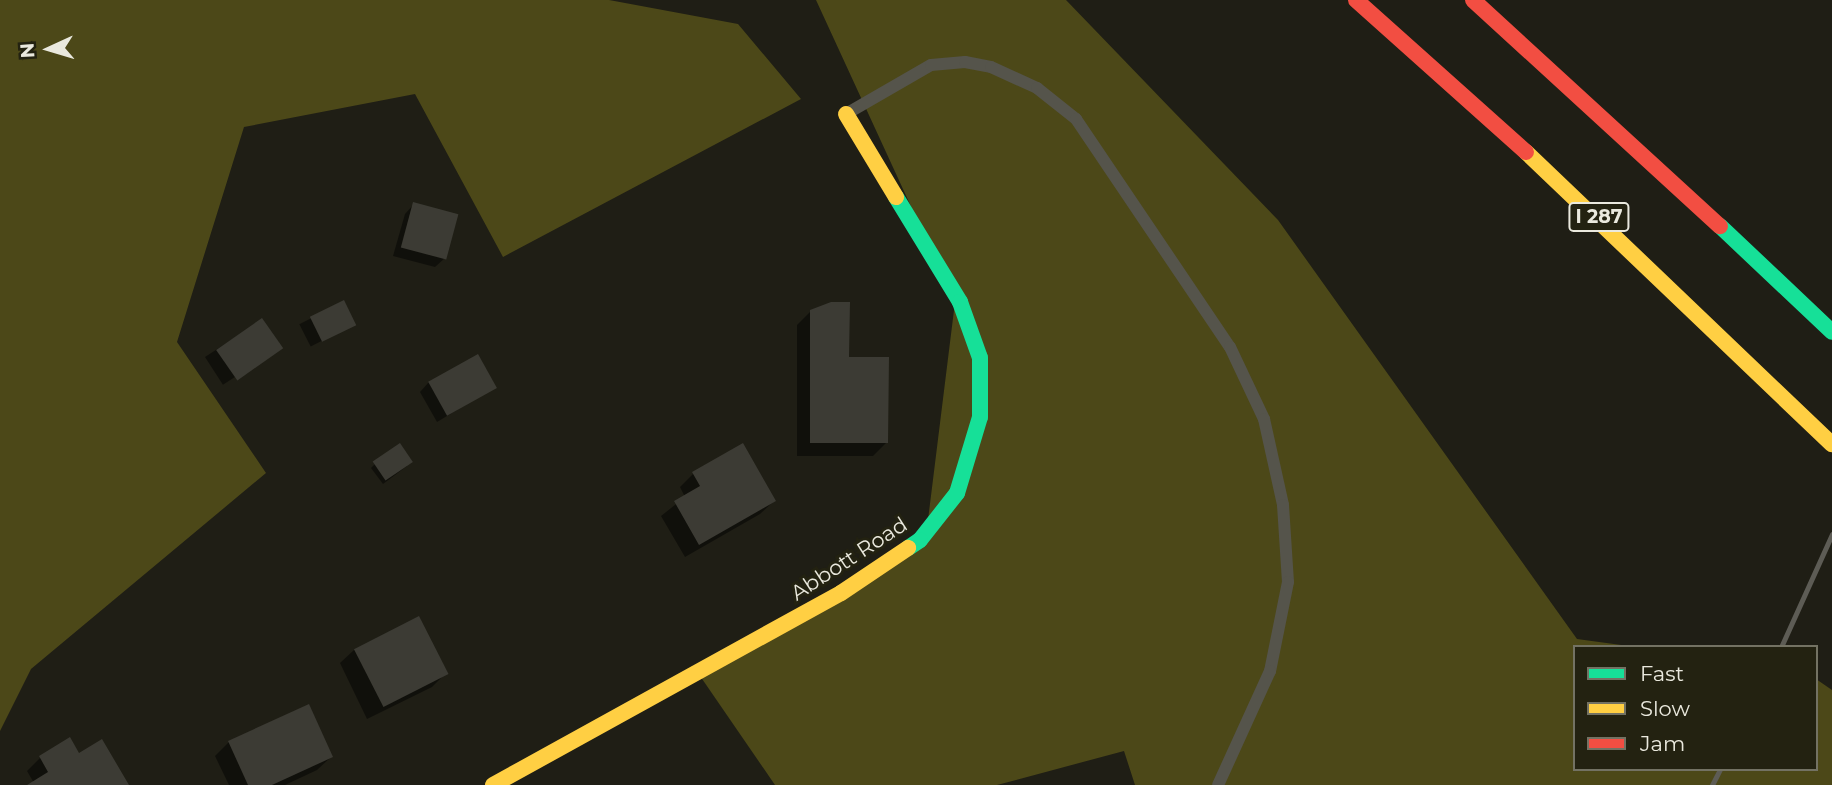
<!DOCTYPE html>
<style>
body{margin:0}
#map{position:relative;width:1832px;height:785px;overflow:hidden;background:#1f1e15;font-family:Montserrat,sans-serif}
div>[style]{position:absolute}
[style*='--x']{left:calc(var(--x)*1px);top:calc(var(--y)*1px);width:calc(var(--w)*1px);rotate:calc(var(--a)*1deg)}
.forest>*{inset:0;background:#4c4818}
.shadow>*{inset:0;background:#0007;transform-origin:0 0}
.building>*{inset:0;background:#3c3b34;transform-origin:0 0}
.lane>*{height:12px;margin:-6px;padding:0 6px;transform-origin:6px;border-radius:6px;background:#55544b}
.fast>*{height:16px;margin:-8px;padding:0 8px;transform-origin:8px;border-radius:8px;background:#16e098}
.slow>*{height:16px;margin:-8px;padding:0 8px;transform-origin:8px;border-radius:8px;background:#ffcf43}
.jam>*{height:16px;margin:-8px;padding:0 8px;transform-origin:8px;border-radius:8px;background:#f24e42}
.rail>*{height:5px;margin:-2.5px;padding:0 2.5px;transform-origin:2.5px;border-radius:2.5px;background:#5d5c55}
span{translate:-50% -50%;white-space:nowrap;text-align:center;line-height:1.15;-webkit-text-stroke:6px #232211;paint-order:stroke}
.shield-label span{padding:2px 5px;background:#232211;border:2px solid;border-radius:5px;-webkit-text-stroke-width:0}
.shield-label{font-size:19px;color:#eae9de;font-weight:700}
.street-label{font-size:21px;color:#eae9de}
.legend{position:absolute;left:1573px;top:645px;width:245px;height:126px;box-sizing:border-box;background:#232211;border:2px solid #737263;margin:0;padding:9px 12px;list-style:none;font-size:21px;color:#eae9de}
.legend li{display:flex;align-items:center;gap:14px;height:35px}
.legend b{width:35px;border:2px solid #737263}
.north{position:absolute;left:14px;top:14px;width:70px;height:70px;-webkit-text-stroke:5px #232211;paint-order:stroke;rotate:266deg;font-size:19px;font-weight:700;line-height:28px;text-align:center;color:#eae9de}
.north::after{content:'';display:block;margin:auto;width:24px;height:32px;background:#eae9de;clip-path:polygon(50% 0,100% 100%,50% 72%,0 100%)}
</style>
<div id="map">
<div class="forest">
<i style="clip-path:polygon(0 0,609px 0,738px 24px,801px 99px,503px 257px,415px 94px,244px 127px,177px 342px,266px 473px,31px 669px,0 731px)"></i>
<i style="clip-path:polygon(816px 0,1066px 0,1278px 220px,1577px 639px,1636px 647px,1575px 647px,1575px 769px,1816px 769px,1816px 679px,1832px 690px,1832px 785px,1135px 785px,1124px 751px,997px 785px,775px 785px,698px 673px,926px 536px,955px 302px)"></i>
</div>
<div class="shadow">
<i style="clip-path:polygon(414px 204px,445px 258px,435px 267px,393px 256px,405px 214px)"></i>
<i style="left:343px;top:302px;width:25px;height:49px;rotate:63deg"></i>
<i style="clip-path:polygon(811px 311px,848px 358px,887px 442px,873px 456px,797px 456px,797px 325px)"></i>
<i style="left:262px;top:320px;width:33px;height:68px;rotate:57deg"></i>
<i style="clip-path:polygon(429px 382px,495px 387px,437px 422px,420px 392px)"></i>
<i style="clip-path:polygon(375px 464px,407px 466px,383px 484px,371px 468px)"></i>
<i style="clip-path:polygon(693px 474px,774px 501px,760px 514px,685px 557px,661px 516px,685px 497px,680px 487px)"></i>
<i style="clip-path:polygon(354px 650px,446px 673px,432px 687px,367px 719px,340px 663px)"></i>
<i style="clip-path:polygon(229px 742px,331px 757px,317px 770px,285px 785px,229px 785px,215px 756px)"></i>
<i style="clip-path:polygon(79px 755px,127px 785px,30px 785px,34px 783px,27px 771px,40px 758px)"></i>
</div>
<div class="building">
<i style="left:413px;top:202px;width:47px;height:47px;rotate:15deg"></i>
<i style="left:344px;top:300px;width:28px;height:38px;rotate:64deg"></i>
<i style="clip-path:polygon(831px 302px,850px 302px,849px 357px,889px 357px,888px 443px,810px 443px,810px 310px)"></i>
<i style="left:262px;top:318px;width:37px;height:56px;rotate:55deg"></i>
<i style="left:478px;top:354px;width:39px;height:57px;rotate:61deg"></i>
<i style="left:400px;top:443px;width:23px;height:33px;rotate:56deg"></i>
<i style="clip-path:polygon(743px 443px,776px 501px,699px 545px,674px 501px,700px 486px,692px 472px)"></i>
<i style="left:419px;top:616px;width:65px;height:73px;rotate:63deg"></i>
<i style="clip-path:polygon(309px 704px,333px 757px,272px 785px,248px 785px,228px 741px)"></i>
<i style="clip-path:polygon(70px 737px,79px 753px,102px 739px,129px 785px,27px 785px,48px 772px,39px 756px)"></i>
</div>
<div class="lane">
<i style="--x:846;--y:114;--w:98;--a:-30"></i>
<i style="--x:931;--y:65;--w:34;--a:-5"></i>
<i style="--x:965;--y:62;--w:26;--a:11"></i>
<i style="--x:991;--y:67;--w:51;--a:24.5"></i>
<i style="--x:1037;--y:88;--w:50;--a:38.5"></i>
<i style="--x:1076;--y:119;--w:275;--a:56"></i>
<i style="--x:1230;--y:347;--w:80;--a:64.7"></i>
<i style="--x:1264;--y:419;--w:88;--a:77.5"></i>
<i style="--x:1283;--y:505;--w:77;--a:86.3"></i>
<i style="--x:1288;--y:582;--w:91;--a:101.4"></i>
<i style="--x:1270;--y:671;--w:125;--a:114.5"></i>
</div>
<div class="fast">
<i style="--x:896;--y:197;--w:123;--a:58.6"></i>
<i style="--x:960;--y:302;--w:59;--a:70.3"></i>
<i style="--x:980;--y:358;--w:59;--a:90"></i>
<i style="--x:980;--y:417;--w:79;--a:106.8"></i>
<i style="--x:957;--y:493;--w:60;--a:128.2"></i>
<i style="--x:920;--y:540;--w:14;--a:146"></i>
<i style="--x:1720;--y:226;--w:154;--a:43.4"></i>
</div>
<div class="slow">
<i style="--x:846;--y:114;--w:97;--a:58.9"></i>
<i style="--x:1526;--y:152;--w:423;--a:43.7"></i>
<i style="--x:493;--y:785;--w:397;--a:-28.9"></i>
<i style="--x:841;--y:593;--w:81;--a:-33.9"></i>
</div>
<div class="jam">
<i style="--x:1356;--y:0;--w:228;--a:41.8"></i>
<i style="--x:1473;--y:0;--w:335;--a:42.5"></i>
</div>
<div class="rail">
<i style="--x:1781;--y:647;--w:124;--a:-65.7"></i>
<i style="--x:1712;--y:785;--w:18;--a:-63"></i>
</div>
<div class="shield-label">
<span style="left:1599px;top:217px">I 287</span>
</div>
<div class="street-label">
<span style="left:849px;top:559px;rotate:-33deg">Abbott Road</span>
</div>
<ul class="legend">
<li><b style="height:9px;background:#16e098"></b>Fast</li>
<li><b style="height:9px;background:#ffcf43"></b>Slow</li>
<li><b style="height:9px;background:#f24e42"></b>Jam</li>
</ul>
<div class="north">N</div>
</div>
